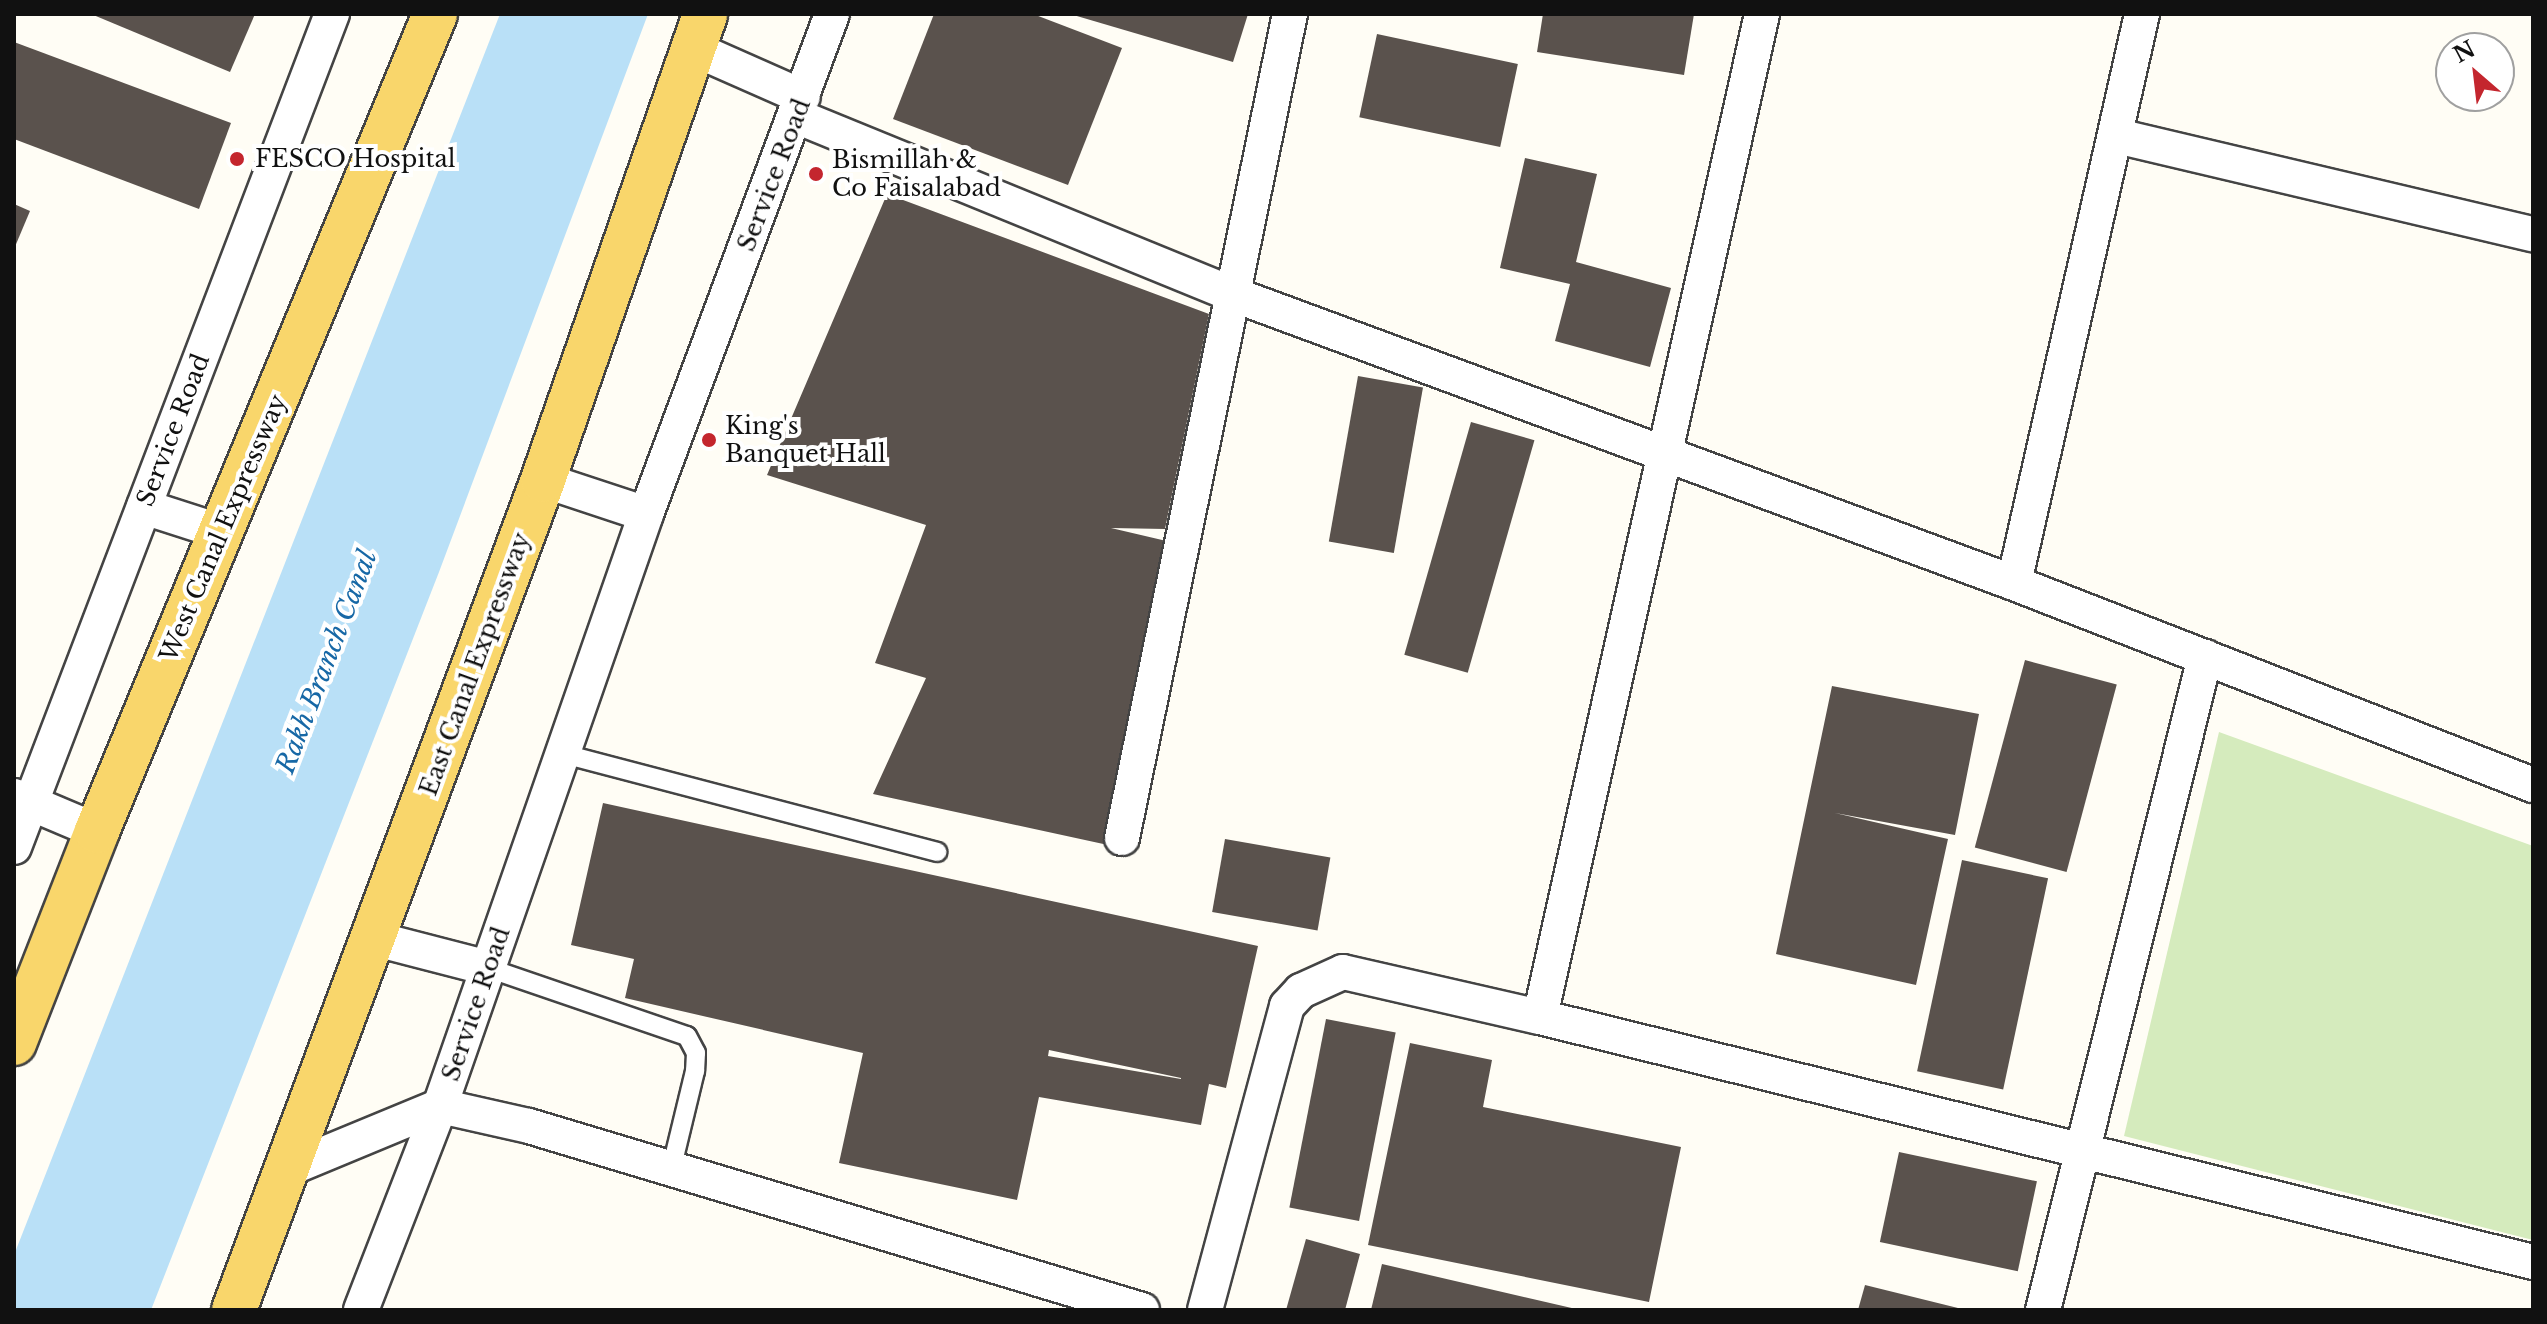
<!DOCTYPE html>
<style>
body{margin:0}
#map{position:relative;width:2547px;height:1324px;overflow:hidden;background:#fffdf5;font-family:"Libre Baskerville",serif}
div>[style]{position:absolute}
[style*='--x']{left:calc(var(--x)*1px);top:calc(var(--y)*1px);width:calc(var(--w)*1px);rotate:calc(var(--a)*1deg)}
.green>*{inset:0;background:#d5ebbd}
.water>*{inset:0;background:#b9e0f7}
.building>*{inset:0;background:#5a524d;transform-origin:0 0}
.roads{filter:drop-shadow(2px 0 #444) drop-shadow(-2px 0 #444) drop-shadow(0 2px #444) drop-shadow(0 -2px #444)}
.lane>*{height:18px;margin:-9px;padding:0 9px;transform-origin:9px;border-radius:9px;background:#fff}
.street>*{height:34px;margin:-17px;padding:0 17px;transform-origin:17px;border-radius:17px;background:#fff}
.primary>*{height:44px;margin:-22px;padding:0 22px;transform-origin:22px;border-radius:22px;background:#f9d66b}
.dots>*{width:22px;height:22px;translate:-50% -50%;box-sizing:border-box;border:4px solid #fff;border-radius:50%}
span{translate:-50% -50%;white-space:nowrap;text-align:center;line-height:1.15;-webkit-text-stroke:8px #fff;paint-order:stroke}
.poi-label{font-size:24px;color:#111}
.left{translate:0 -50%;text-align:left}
.street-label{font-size:24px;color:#111}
.water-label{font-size:26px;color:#1768a6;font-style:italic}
.frame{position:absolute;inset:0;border:16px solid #111;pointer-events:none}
.north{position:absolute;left:2435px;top:32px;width:80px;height:80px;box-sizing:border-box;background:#fff;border:2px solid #a0a0a0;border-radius:50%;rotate:332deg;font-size:22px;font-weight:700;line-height:32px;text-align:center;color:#111}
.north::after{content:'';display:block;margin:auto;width:28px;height:36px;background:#c4262e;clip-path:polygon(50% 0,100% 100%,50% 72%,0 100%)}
</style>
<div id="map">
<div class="green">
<i style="clip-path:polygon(2219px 732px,2533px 846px,2533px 1240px,2124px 1136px)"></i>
</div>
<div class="water">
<i style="clip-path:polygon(500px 14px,648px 14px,439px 572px,151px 1310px,14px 1310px,14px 1255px)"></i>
</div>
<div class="building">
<i style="clip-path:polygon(91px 14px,255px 14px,230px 72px)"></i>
<i style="clip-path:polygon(934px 14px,1033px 14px,1122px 48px,1068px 185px,893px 119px)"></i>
<i style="clip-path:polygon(1070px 14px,1248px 14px,1233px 62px)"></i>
<i style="clip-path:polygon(1543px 14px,1694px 14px,1684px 75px,1537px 52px)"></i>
<i style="left:1377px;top:34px;width:144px;height:85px;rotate:12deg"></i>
<i style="clip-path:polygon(14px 42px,231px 123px,199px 209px,14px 139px)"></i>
<i style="clip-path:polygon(1525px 158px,1597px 174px,1576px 262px,1671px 288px,1650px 367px,1555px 341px,1570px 284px,1500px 268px)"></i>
<i style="clip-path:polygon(887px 194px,1209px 314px,1165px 529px,1111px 528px,1175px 543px,1108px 845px,873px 794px,926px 678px,875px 663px,926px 525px,767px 475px)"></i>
<i style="clip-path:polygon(14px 204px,30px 211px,14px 249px)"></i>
<i style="left:1358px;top:376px;width:66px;height:168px;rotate:10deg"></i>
<i style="left:1471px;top:422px;width:66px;height:242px;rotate:16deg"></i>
<i style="left:2025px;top:660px;width:95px;height:194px;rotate:15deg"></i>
<i style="clip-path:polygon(1832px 686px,1979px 714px,1955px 835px,1835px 813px,1948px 839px,1916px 985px,1776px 954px)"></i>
<i style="clip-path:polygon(evenodd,603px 803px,1258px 946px,1226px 1088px,1209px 1084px,1201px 1125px,1039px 1097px,1017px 1200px,839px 1163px,863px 1053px,625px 998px,634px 959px,571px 945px,603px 803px,1049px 1050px,1181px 1078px,1181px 1079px,1048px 1056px,1049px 1050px)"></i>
<i style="left:1225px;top:839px;width:107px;height:74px;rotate:10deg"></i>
<i style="left:1962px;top:860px;width:88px;height:216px;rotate:12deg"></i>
<i style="left:1326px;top:1019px;width:71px;height:192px;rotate:11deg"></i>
<i style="clip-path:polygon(1410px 1043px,1492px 1060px,1483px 1107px,1681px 1147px,1649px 1302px,1368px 1245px)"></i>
<i style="left:1899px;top:1152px;width:141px;height:92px;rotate:12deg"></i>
<i style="clip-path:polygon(1306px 1239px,1360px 1254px,1345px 1310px,1286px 1310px)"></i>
<i style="clip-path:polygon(1382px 1264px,1576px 1309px,1576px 1310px,1371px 1310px)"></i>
<i style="clip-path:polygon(1865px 1285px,1962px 1309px,1962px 1310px,1858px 1310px)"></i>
</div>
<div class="roads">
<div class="lane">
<i style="--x:564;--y:754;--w:386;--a:14.7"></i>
<i style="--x:488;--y:968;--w:210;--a:18.9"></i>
<i style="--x:687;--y:1036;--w:19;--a:62"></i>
<i style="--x:696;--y:1053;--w:18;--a:93"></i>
<i style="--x:695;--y:1071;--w:102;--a:103.6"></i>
</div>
<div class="street">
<i style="--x:2142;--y:14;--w:583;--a:102.68"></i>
<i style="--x:2014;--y:583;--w:557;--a:21.27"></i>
<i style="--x:692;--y:48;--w:121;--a:23.8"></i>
<i style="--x:796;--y:116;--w:471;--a:22.2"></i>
<i style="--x:1232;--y:294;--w:834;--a:20.28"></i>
<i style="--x:2117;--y:136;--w:427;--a:13.3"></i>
<i style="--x:144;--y:507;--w:82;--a:17.8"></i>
<i style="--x:646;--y:514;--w:533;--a:-69.59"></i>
<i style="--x:14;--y:796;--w:90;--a:22.9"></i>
<i style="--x:1122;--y:838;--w:841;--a:-78.48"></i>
<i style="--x:14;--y:847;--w:892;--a:-69.11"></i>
<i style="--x:372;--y:938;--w:120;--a:14.5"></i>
<i style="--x:1540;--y:1017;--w:1027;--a:-77.52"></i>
<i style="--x:288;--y:1169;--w:165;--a:-22.5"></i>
<i style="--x:440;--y:1106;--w:91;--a:12.7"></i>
<i style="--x:529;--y:1126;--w:640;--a:16.71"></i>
<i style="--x:361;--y:1310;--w:219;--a:-68.8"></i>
<i style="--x:440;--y:1106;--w:627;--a:-70.81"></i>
<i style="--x:646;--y:514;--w:108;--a:-161.7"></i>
<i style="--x:1205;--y:1310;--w:315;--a:-74.9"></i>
<i style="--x:1287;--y:1006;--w:21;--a:-47"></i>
<i style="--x:1301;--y:991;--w:46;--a:-24.3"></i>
<i style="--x:1343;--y:972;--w:202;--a:12.9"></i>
<i style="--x:1540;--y:1017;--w:1023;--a:13.86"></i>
<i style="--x:2043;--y:1310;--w:673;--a:-76.07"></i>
</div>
<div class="primary">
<i style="--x:14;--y:1043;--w:228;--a:-68.6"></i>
<i style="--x:97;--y:831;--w:884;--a:-67.52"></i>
<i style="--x:234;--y:1310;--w:886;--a:-69.58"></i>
<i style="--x:543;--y:480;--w:493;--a:-70.8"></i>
</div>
</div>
<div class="dots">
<i style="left:237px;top:159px;background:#c4262e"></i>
<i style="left:816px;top:174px;background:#c4262e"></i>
<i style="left:709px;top:440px;background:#c4262e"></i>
</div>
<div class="poi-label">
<span class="left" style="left:255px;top:159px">FESCO Hospital</span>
<span class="left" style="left:832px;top:174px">Bismillah &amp;<br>Co Faisalabad</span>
<span class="left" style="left:725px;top:440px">King's<br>Banquet Hall</span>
</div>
<div class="street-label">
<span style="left:774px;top:175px;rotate:-69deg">Service Road</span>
<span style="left:173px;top:430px;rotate:-69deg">Service Road</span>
<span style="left:223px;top:528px;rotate:-67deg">West Canal Expressway</span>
<span style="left:475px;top:664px;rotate:-70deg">East Canal Expressway</span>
<span style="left:476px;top:1004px;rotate:-71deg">Service Road</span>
</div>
<div class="water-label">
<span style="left:327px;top:662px;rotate:-69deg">Rakh Branch Canal</span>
</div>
<div class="frame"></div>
<div class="north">N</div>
</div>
